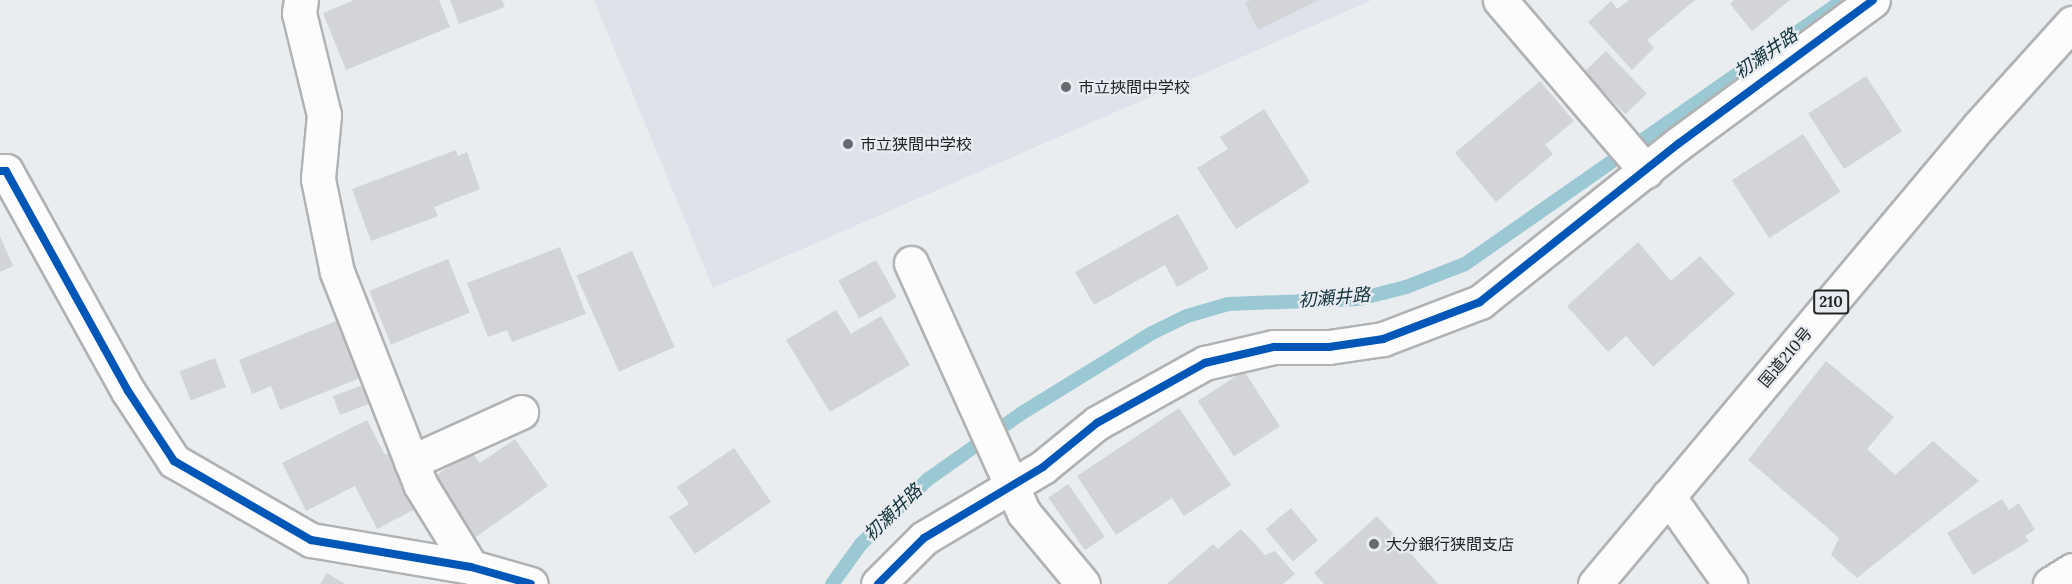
<!DOCTYPE html>
<meta charset="utf-8">
<style>
body{margin:0}
#map{position:relative;width:2072px;height:584px;overflow:hidden;background:#eaedf0;font-family:Lora,"Noto Sans JP",serif}
div>[style]{position:absolute}
[style*='--x']{left:calc(var(--x)*1px);top:calc(var(--y)*1px);width:calc(var(--w)*1px);rotate:calc(var(--a)*1deg)}
.built>*{inset:0;background:#dde2eb}
.stream>*{height:14px;margin:-7px;padding:0 7px;transform-origin:7px;border-radius:7px;background:#9bc9d3}
.building>*{inset:0;background:#d2d4d7;transform-origin:0 0}
.roads{filter:drop-shadow(2px 0 #b0b2b4) drop-shadow(-2px 0 #b0b2b4) drop-shadow(0 2px #b0b2b4) drop-shadow(0 -2px #b0b2b4)}
.street>*{height:33px;margin:-16.5px;padding:0 16.5px;transform-origin:16.5px;border-radius:16.5px;background:#fcfcfd}
.highway>*{height:33px;margin:-16.5px;padding:0 16.5px;transform-origin:16.5px;border-radius:16.5px;background:#fcfcfd}
.cycleway>*{height:8px;margin:-4px;padding:0 4px;transform-origin:4px;border-radius:4px;background:#0057b8}
.dots>*{width:16px;height:16px;translate:-50% -50%;box-sizing:border-box;border:3px solid #e8ecf2;border-radius:50%}
span{translate:-50% -50%;white-space:nowrap;text-align:center;line-height:1.15;-webkit-text-stroke:4.5px #e8ecf2;paint-order:stroke}
.shield-label span{padding:2px 4px;background:#e8ecf2;border:2px solid;border-radius:4px;-webkit-text-stroke-width:0}
.shield-label{font-size:15px;color:#232426;font-weight:700}
.poi-label{font-size:16px;color:#232426}
.left{translate:0 -50%;text-align:left}
.street-label{font-size:16px;color:#232426}
.water-label{font-size:18px;color:#103238;font-style:italic}
</style>
<div id="map">
<div class="built">
<i style="clip-path:polygon(594px 0,1372px 0,713px 288px)"></i>
</div>
<div class="stream">
<i style="--x:832;--y:584;--w:49;--a:-54.1"></i>
<i style="--x:861;--y:544;--w:92;--a:-44.1"></i>
<i style="--x:927;--y:480;--w:116;--a:-35.2"></i>
<i style="--x:1022;--y:413;--w:153;--a:-31.6"></i>
<i style="--x:1152;--y:333;--w:39;--a:-26"></i>
<i style="--x:1187;--y:316;--w:43;--a:-16.3"></i>
<i style="--x:1228;--y:304;--w:131;--a:-2.2"></i>
<i style="--x:1359;--y:299;--w:49;--a:-14.3"></i>
<i style="--x:1406;--y:287;--w:63;--a:-21.3"></i>
<i style="--x:1465;--y:264;--w:461;--a:-34.9"></i>
</div>
<div class="building">
<i style="clip-path:polygon(354px 0,439px 0,450px 27px,346px 70px,323px 13px)"></i>
<i style="clip-path:polygon(450px 0,502px 0,505px 7px,459px 24px)"></i>
<i style="clip-path:polygon(1251px 0,1319px 0,1258px 30px,1245px 3px)"></i>
<i style="clip-path:polygon(1629px 0,1695px 0,1647px 40px,1654px 48px,1632px 70px,1588px 22px,1611px 1px,1617px 9px)"></i>
<i style="clip-path:polygon(1734px 0,1790px 0,1752px 31px,1730px 4px)"></i>
<i style="left:1606px;top:51px;width:59px;height:30px;rotate:46deg"></i>
<i style="left:1866px;top:76px;width:66px;height:69px;rotate:57deg"></i>
<i style="clip-path:polygon(1540px 81px,1574px 121px,1545px 145px,1553px 154px,1496px 202px,1455px 153px)"></i>
<i style="clip-path:polygon(1264px 109px,1310px 182px,1236px 229px,1197px 168px,1228px 149px,1220px 137px)"></i>
<i style="left:1803px;top:134px;width:69px;height:85px;rotate:57deg"></i>
<i style="clip-path:polygon(456px 150px,458px 156px,467px 152px,480px 189px,434px 207px,438px 216px,371px 241px,352px 189px)"></i>
<i style="clip-path:polygon(1178px 214px,1209px 269px,1177px 287px,1165px 265px,1094px 305px,1075px 272px)"></i>
<i style="clip-path:polygon(0 236px,13px 266px,0 272px)"></i>
<i style="clip-path:polygon(1638px 242px,1671px 281px,1700px 256px,1735px 294px,1653px 367px,1626px 336px,1608px 352px,1567px 306px)"></i>
<i style="clip-path:polygon(560px 247px,586px 314px,512px 342px,507px 330px,488px 337px,467px 283px)"></i>
<i style="left:632px;top:251px;width:105px;height:61px;rotate:66deg"></i>
<i style="left:448px;top:259px;width:58px;height:85px;rotate:68deg"></i>
<i style="left:876px;top:260px;width:43px;height:43px;rotate:61deg"></i>
<i style="clip-path:polygon(836px 310px,851px 334px,881px 316px,910px 365px,830px 412px,786px 340px)"></i>
<i style="clip-path:polygon(336px 321px,360px 378px,280px 410px,271px 386px,252px 394px,239px 360px)"></i>
<i style="left:215px;top:358px;width:31px;height:38px;rotate:69deg"></i>
<i style="clip-path:polygon(1826px 361px,1894px 417px,1867px 449px,1895px 475px,1933px 441px,1979px 481px,1857px 578px,1831px 555px,1839px 538px,1748px 460px)"></i>
<i style="left:1244px;top:371px;width:66px;height:55px;rotate:57deg"></i>
<i style="left:363px;top:385px;width:20px;height:32px;rotate:70deg"></i>
<i style="clip-path:polygon(1179px 408px,1231px 485px,1184px 516px,1172px 498px,1116px 535px,1077px 476px)"></i>
<i style="clip-path:polygon(367px 420px,385px 455px,393px 451px,421px 506px,377px 529px,355px 486px,306px 511px,282px 463px)"></i>
<i style="clip-path:polygon(515px 439px,548px 486px,473px 539px,431px 479px,471px 451px,480px 463px)"></i>
<i style="clip-path:polygon(734px 448px,771px 502px,695px 554px,669px 517px,689px 504px,677px 487px)"></i>
<i style="left:1068px;top:484px;width:64px;height:24px;rotate:55deg"></i>
<i style="clip-path:polygon(2002px 499px,2009px 510px,2019px 503px,2035px 530px,2025px 536px,2029px 541px,1973px 575px,1947px 533px)"></i>
<i style="left:1291px;top:508px;width:42px;height:33px;rotate:50deg"></i>
<i style="clip-path:polygon(1377px 516px,1438px 584px,1324px 584px,1314px 573px)"></i>
<i style="clip-path:polygon(1241px 529px,1265px 555px,1275px 551px,1295px 574px,1283px 584px,1167px 584px,1213px 544px,1218px 549px)"></i>
<i style="clip-path:polygon(327px 573px,345px 584px,320px 584px)"></i>
</div>
<div class="roads">
<div class="street">
<i style="--x:301;--y:0;--w:13;--a:99"></i>
<i style="--x:299;--y:13;--w:105;--a:76.2"></i>
<i style="--x:324;--y:115;--w:64;--a:95.4"></i>
<i style="--x:318;--y:179;--w:95;--a:78.5"></i>
<i style="--x:337;--y:272;--w:228;--a:68.6"></i>
<i style="--x:420;--y:484;--w:97;--a:58.4"></i>
<i style="--x:1500;--y:0;--w:225;--a:49.5"></i>
<i style="--x:0;--y:171;--w:6;--a:0"></i>
<i style="--x:6;--y:171;--w:252;--a:61"></i>
<i style="--x:128;--y:391;--w:84;--a:56.7"></i>
<i style="--x:174;--y:461;--w:158;--a:30"></i>
<i style="--x:311;--y:540;--w:162;--a:9.6"></i>
<i style="--x:471;--y:567;--w:62;--a:15.8"></i>
<i style="--x:911;--y:263;--w:274;--a:65.7"></i>
<i style="--x:1024;--y:513;--w:92;--a:50.3"></i>
<i style="--x:411;--y:462;--w:121;--a:-24.4"></i>
<i style="--x:1668;--y:496;--w:108;--a:54.8"></i>
<i style="--x:878;--y:584;--w:65;--a:-45"></i>
<i style="--x:924;--y:538;--w:139;--a:-30.8"></i>
<i style="--x:1043;--y:467;--w:70;--a:-39.2"></i>
<i style="--x:1097;--y:423;--w:124;--a:-29.1"></i>
<i style="--x:1205;--y:363;--w:71;--a:-13.1"></i>
<i style="--x:1274;--y:347;--w:55;--a:0"></i>
<i style="--x:1329;--y:347;--w:55;--a:-8.4"></i>
<i style="--x:1383;--y:339;--w:104;--a:-20.9"></i>
<i style="--x:1480;--y:302;--w:253;--a:-38.6"></i>
<i style="--x:1678;--y:144;--w:242;--a:-36.4"></i>
<i style="--x:2050;--y:584;--w:26;--a:-32"></i>
</div>
<div class="highway">
<i style="--x:1595;--y:584;--w:598;--a:-50.02"></i>
<i style="--x:1979;--y:126;--w:139;--a:-47.9"></i>
</div>
</div>
<div class="cycleway">
<i style="--x:0;--y:171;--w:6;--a:0"></i>
<i style="--x:6;--y:171;--w:252;--a:61"></i>
<i style="--x:128;--y:391;--w:84;--a:56.7"></i>
<i style="--x:174;--y:461;--w:158;--a:30"></i>
<i style="--x:311;--y:540;--w:162;--a:9.6"></i>
<i style="--x:471;--y:567;--w:62;--a:15.8"></i>
<i style="--x:878;--y:584;--w:65;--a:-45"></i>
<i style="--x:924;--y:538;--w:139;--a:-30.8"></i>
<i style="--x:1043;--y:467;--w:70;--a:-39.2"></i>
<i style="--x:1097;--y:423;--w:124;--a:-29.1"></i>
<i style="--x:1205;--y:363;--w:71;--a:-13.1"></i>
<i style="--x:1274;--y:347;--w:55;--a:0"></i>
<i style="--x:1329;--y:347;--w:55;--a:-8.4"></i>
<i style="--x:1383;--y:339;--w:104;--a:-20.9"></i>
<i style="--x:1480;--y:302;--w:253;--a:-38.6"></i>
<i style="--x:1678;--y:144;--w:242;--a:-36.4"></i>
</div>
<div class="dots">
<i style="left:1066px;top:87px;background:#696a6d"></i>
<i style="left:848px;top:144px;background:#696a6d"></i>
<i style="left:1374px;top:544px;background:#696a6d"></i>
</div>
<div class="shield-label">
<span style="left:1831px;top:302px">210</span>
</div>
<div class="poi-label">
<span class="left" style="left:1078px;top:87px">市立挾間中学校</span>
<span class="left" style="left:860px;top:144px">市立狭間中学校</span>
<span class="left" style="left:1386px;top:544px">大分銀行狭間支店</span>
</div>
<div class="street-label">
<span style="left:1785px;top:357px;rotate:-50deg">国道210号</span>
</div>
<div class="water-label">
<span style="left:1766px;top:54px;rotate:-35deg">初瀬井路</span>
<span style="left:1334px;top:298px;rotate:-5deg">初瀬井路</span>
<span style="left:893px;top:513px;rotate:-44deg">初瀬井路</span>
</div>
</div>
